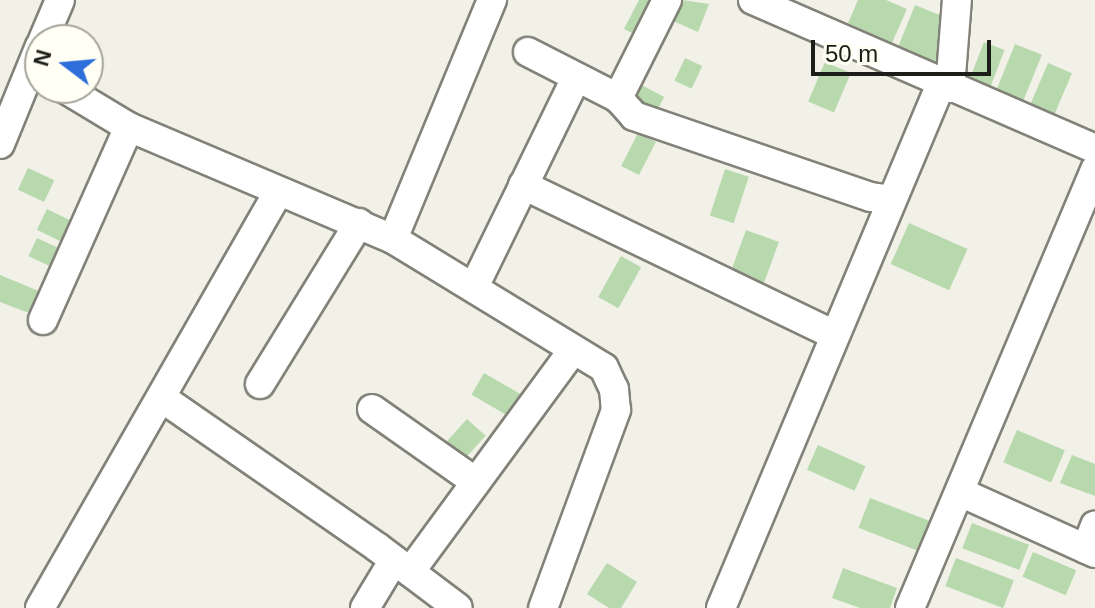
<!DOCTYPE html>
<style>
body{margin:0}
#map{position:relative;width:1095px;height:608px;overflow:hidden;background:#f1f1e7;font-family:Helvetica,sans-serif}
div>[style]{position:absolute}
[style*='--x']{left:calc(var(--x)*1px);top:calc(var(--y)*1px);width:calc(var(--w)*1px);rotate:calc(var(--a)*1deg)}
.building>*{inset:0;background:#b8d9ae;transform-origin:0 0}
.roads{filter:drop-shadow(2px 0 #828279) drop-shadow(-2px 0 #828279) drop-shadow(0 2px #828279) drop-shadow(0 -2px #828279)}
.minor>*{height:28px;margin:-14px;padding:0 14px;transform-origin:14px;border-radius:14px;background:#fff}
span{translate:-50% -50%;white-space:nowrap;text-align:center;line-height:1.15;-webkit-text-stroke:7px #fffff4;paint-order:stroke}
.north{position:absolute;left:24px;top:24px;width:80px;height:80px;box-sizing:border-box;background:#fffff4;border:2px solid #a5a59c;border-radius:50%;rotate:286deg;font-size:22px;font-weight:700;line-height:32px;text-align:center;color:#1d1d19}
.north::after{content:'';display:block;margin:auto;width:28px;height:36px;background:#2d6edb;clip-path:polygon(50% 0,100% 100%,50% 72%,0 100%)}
.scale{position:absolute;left:811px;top:40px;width:180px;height:36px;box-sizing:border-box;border:4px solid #1d1d19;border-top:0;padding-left:10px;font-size:24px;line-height:28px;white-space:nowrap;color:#1d1d19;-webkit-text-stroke:6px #fffff4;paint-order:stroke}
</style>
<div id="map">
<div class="building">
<i style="clip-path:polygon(639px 0,660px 0,640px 37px,624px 29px)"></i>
<i style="clip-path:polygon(682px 0,709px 4px,698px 32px,673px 21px)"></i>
<i style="clip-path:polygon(858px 0,886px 0,907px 9px,892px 43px,848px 23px)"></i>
<i style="left:915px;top:5px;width:42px;height:53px;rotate:22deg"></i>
<i style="left:984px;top:42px;width:22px;height:40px;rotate:21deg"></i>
<i style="left:1015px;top:44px;width:29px;height:56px;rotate:22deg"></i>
<i style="left:685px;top:58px;width:19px;height:25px;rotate:25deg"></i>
<i style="left:825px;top:62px;width:28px;height:43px;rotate:23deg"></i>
<i style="left:1048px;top:63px;width:26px;height:47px;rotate:23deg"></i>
<i style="left:636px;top:82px;width:32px;height:24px;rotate:28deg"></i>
<i style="left:638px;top:133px;width:20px;height:37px;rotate:27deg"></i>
<i style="left:28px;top:168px;width:29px;height:24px;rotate:25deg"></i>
<i style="left:725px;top:169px;width:25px;height:49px;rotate:18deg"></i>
<i style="left:47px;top:209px;width:28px;height:23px;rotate:26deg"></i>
<i style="left:909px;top:223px;width:64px;height:45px;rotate:24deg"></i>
<i style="left:746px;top:230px;width:35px;height:46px;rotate:20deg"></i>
<i style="left:37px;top:238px;width:29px;height:20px;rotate:25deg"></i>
<i style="left:621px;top:256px;width:23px;height:47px;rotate:29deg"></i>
<i style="clip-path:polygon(0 275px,46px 294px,37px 316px,0 302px)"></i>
<i style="left:484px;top:373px;width:56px;height:25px;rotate:30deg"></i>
<i style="left:467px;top:419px;width:25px;height:32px;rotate:42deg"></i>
<i style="left:1017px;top:430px;width:52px;height:35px;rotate:23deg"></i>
<i style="left:818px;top:445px;width:52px;height:27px;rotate:24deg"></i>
<i style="clip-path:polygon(1072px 455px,1095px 464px,1095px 496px,1060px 483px)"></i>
<i style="left:870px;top:498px;width:67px;height:32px;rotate:21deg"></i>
<i style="left:972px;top:523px;width:61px;height:27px;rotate:21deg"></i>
<i style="left:1033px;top:552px;width:47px;height:27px;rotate:23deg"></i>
<i style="left:956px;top:558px;width:62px;height:30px;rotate:21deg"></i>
<i style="clip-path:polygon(607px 563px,637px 582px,621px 608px,609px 608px,587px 594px)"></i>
<i style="clip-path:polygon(843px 568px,897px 588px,890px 608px,860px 608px,832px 598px)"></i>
</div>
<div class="roads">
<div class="minor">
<i style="--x:667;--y:0;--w:110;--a:116.6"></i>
<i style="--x:618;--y:98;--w:24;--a:48"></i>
<i style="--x:634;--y:116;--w:250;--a:18.9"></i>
<i style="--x:871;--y:197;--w:21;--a:8"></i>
<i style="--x:753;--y:0;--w:373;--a:23.5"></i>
<i style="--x:43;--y:40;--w:43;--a:-67"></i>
<i style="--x:528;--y:52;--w:101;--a:27.1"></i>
<i style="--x:64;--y:88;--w:76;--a:31"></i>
<i style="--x:129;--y:127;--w:287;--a:23"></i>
<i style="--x:393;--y:239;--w:247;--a:31.4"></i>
<i style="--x:604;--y:368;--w:23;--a:65"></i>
<i style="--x:614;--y:389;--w:21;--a:85"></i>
<i style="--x:616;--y:410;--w:211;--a:110.2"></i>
<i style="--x:950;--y:88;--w:88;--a:-85.5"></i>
<i style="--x:0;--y:144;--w:106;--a:-67.8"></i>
<i style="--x:523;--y:185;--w:346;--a:25.7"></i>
<i style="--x:393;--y:239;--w:259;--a:-67.5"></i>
<i style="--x:474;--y:287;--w:233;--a:-64"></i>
<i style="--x:43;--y:320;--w:211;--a:-66"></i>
<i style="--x:260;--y:384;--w:189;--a:-58.4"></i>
<i style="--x:162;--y:398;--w:262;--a:34.7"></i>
<i style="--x:377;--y:547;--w:101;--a:37"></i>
<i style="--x:372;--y:409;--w:127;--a:35.1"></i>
<i style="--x:960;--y:492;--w:148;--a:24.3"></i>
<i style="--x:1086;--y:549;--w:25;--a:-69"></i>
<i style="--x:410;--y:572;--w:275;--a:-53.7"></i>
<i style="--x:40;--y:608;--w:479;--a:-60.2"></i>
<i style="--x:365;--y:608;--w:56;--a:-58.9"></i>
<i style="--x:721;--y:608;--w:568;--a:-67.23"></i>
<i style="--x:910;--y:608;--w:476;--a:-67.1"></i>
</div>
</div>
<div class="north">N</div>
<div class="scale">50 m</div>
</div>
